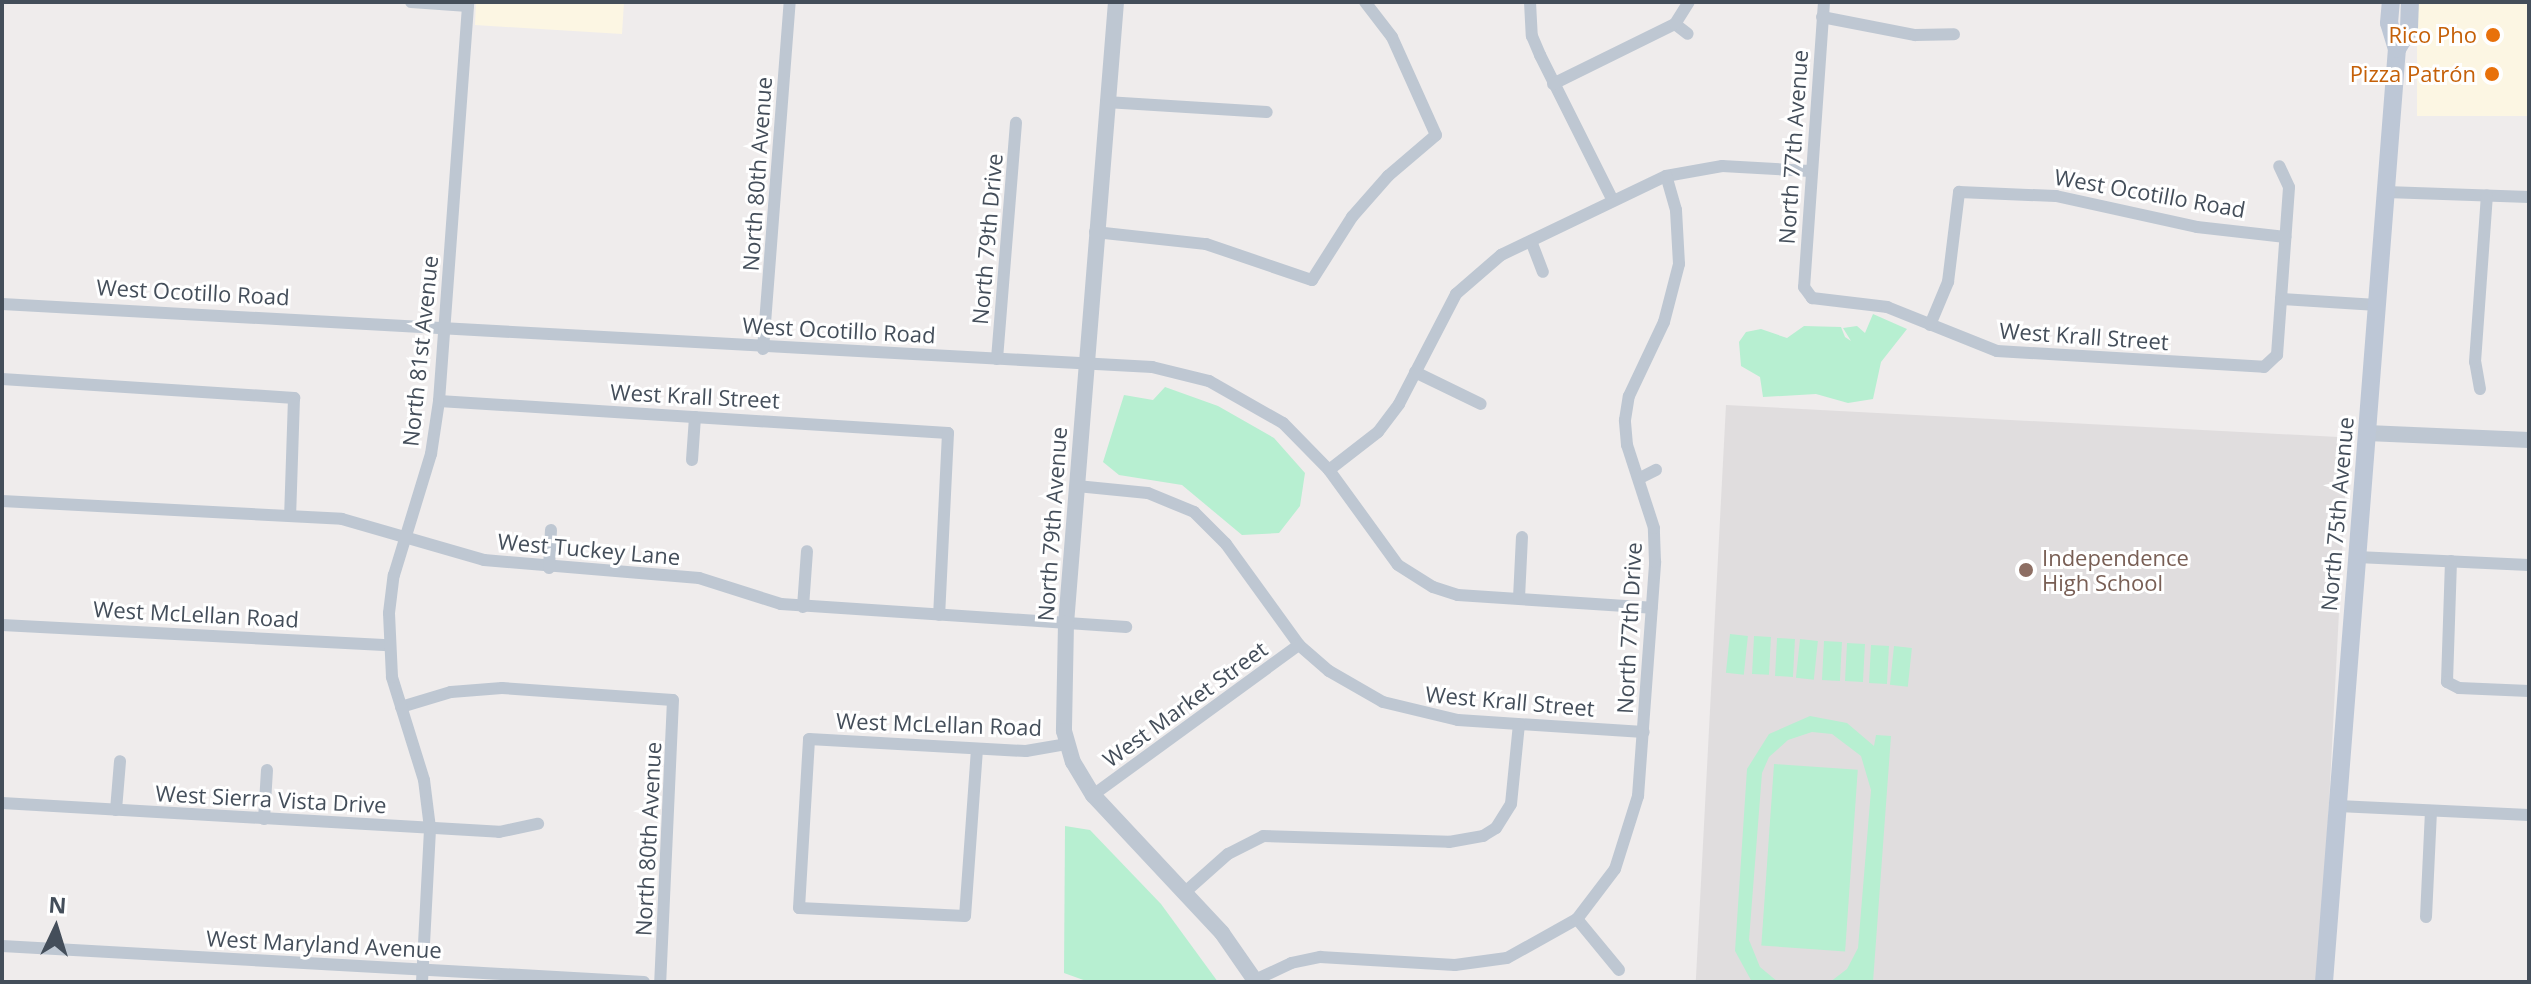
<!DOCTYPE html>
<meta charset="utf-8">
<style>
body{margin:0}
#map{position:relative;width:2531px;height:984px;overflow:hidden;background:#efecec;font-family:"Open Sans",sans-serif}
div>[style]{position:absolute}
[style*='--x']{left:calc(var(--x)*1px);top:calc(var(--y)*1px);width:calc(var(--w)*1px);rotate:calc(var(--a)*1deg)}
.commercial>*{inset:0;background:#fcf6e3;transform-origin:0 0}
.education>*{inset:0;background:#e0ddde;transform-origin:0 0}
.green>*{inset:0;background:#b7efd1;transform-origin:0 0}
.minor>*{height:12px;margin:-6px;padding:0 6px;transform-origin:6px;border-radius:6px;background:#bec7d2}
.tertiary>*{height:16px;margin:-8px;padding:0 8px;transform-origin:8px;border-radius:8px;background:#bec7d2}
.secondary>*{height:18px;margin:-9px;padding:0 9px;transform-origin:9px;border-radius:9px;background:#bdc7d6}
.dots>*{width:22px;height:22px;translate:-50% -50%;box-sizing:border-box;border:4px solid #fff;border-radius:50%}
span{translate:-50% -50%;white-space:nowrap;text-align:center;line-height:1.15;-webkit-text-stroke:6px #fff;paint-order:stroke}
.food-label{font-size:22px;color:#c56008}
.right{translate:-100% -50%;text-align:right}
.street-label{font-size:22px;color:#444e5a}
.education-label{font-size:22px;color:#785e54}
.left{translate:0 -50%;text-align:left}
.frame{position:absolute;inset:0;border:4px solid #444e5a;pointer-events:none}
.north{position:absolute;left:16px;top:888px;width:80px;height:80px;-webkit-text-stroke:6px #fff;paint-order:stroke;rotate:4deg;font-size:22px;font-weight:700;line-height:32px;text-align:center;color:#444e5a}
.north::after{content:'';display:block;margin:auto;width:28px;height:36px;background:#444e5a;clip-path:polygon(50% 0,100% 100%,50% 72%,0 100%)}
</style>
<div id="map">
<div class="commercial">
<i style="clip-path:polygon(476px 2px,624px 2px,622px 34px,475px 25px)"></i>
<i style="left:2417px;top:2px;width:112px;height:114px"></i>
</div>
<div class="education">
<i style="left:1726px;top:405px;width:623px;height:579px;rotate:3deg"></i>
</div>
<div class="green">
<i style="clip-path:polygon(1873px 314px,1907px 329px,1881px 362px,1873px 399px,1848px 403px,1816px 394px,1763px 397px,1760px 377px,1741px 366px,1739px 342px,1746px 332px,1761px 329px,1787px 338px,1804px 326px,1841px 327px,1845px 337px,1851px 341px,1843px 328px,1857px 326px,1865px 333px)"></i>
<i style="clip-path:polygon(1165px 387px,1218px 406px,1274px 438px,1305px 473px,1300px 506px,1279px 533px,1242px 535px,1182px 485px,1119px 475px,1103px 462px,1124px 395px,1153px 400px)"></i>
<i style="left:1730px;top:634px;width:18px;height:39px;rotate:6deg"></i>
<i style="left:1754px;top:636px;width:17px;height:38px;rotate:3deg"></i>
<i style="left:1777px;top:638px;width:18px;height:38px;rotate:3deg"></i>
<i style="left:1800px;top:639px;width:18px;height:39px;rotate:6deg"></i>
<i style="left:1824px;top:641px;width:18px;height:39px;rotate:3deg"></i>
<i style="left:1847px;top:643px;width:18px;height:38px;rotate:3deg"></i>
<i style="left:1871px;top:645px;width:18px;height:38px;rotate:3deg"></i>
<i style="left:1894px;top:646px;width:18px;height:39px;rotate:6deg"></i>
<i style="clip-path:polygon(1810px 716px,1847px 723px,1874px 746px,1876px 735px,1891px 736px,1873px 982px,1830px 982px,1847px 969px,1858px 948px,1871px 790px,1861px 756px,1832px 734px,1812px 732px,1788px 740px,1769px 757px,1762px 773px,1749px 940px,1760px 967px,1778px 982px,1752px 982px,1735px 951px,1747px 769px,1769px 734px)"></i>
<i style="left:1774px;top:764px;width:84px;height:182px;rotate:4deg"></i>
<i style="clip-path:polygon(1065px 826px,1090px 830px,1161px 904px,1218px 982px,1089px 982px,1064px 973px)"></i>
</div>
<div class="minor">
<i style="--x:411;--y:2;--w:57;--a:4"></i>
<i style="--x:1530;--y:2;--w:34;--a:87"></i>
<i style="--x:1532;--y:36;--w:21;--a:67"></i>
<i style="--x:1540;--y:55;--w:163;--a:63.4"></i>
<i style="--x:1824;--y:2;--w:286;--a:94"></i>
<i style="--x:1804;--y:287;--w:14;--a:54"></i>
<i style="--x:1812;--y:298;--w:76;--a:6.8"></i>
<i style="--x:1887;--y:307;--w:118;--a:21.8"></i>
<i style="--x:1997;--y:351;--w:267;--a:3.4"></i>
<i style="--x:2264;--y:367;--w:18;--a:-43"></i>
<i style="--x:2277;--y:355;--w:168;--a:-85.9"></i>
<i style="--x:2289;--y:187;--w:23;--a:-115"></i>
<i style="--x:1822;--y:17;--w:95;--a:11"></i>
<i style="--x:1915;--y:35;--w:39;--a:-1"></i>
<i style="--x:1675;--y:24;--w:16;--a:38"></i>
<i style="--x:1553;--y:84;--w:136;--a:-26.2"></i>
<i style="--x:1675;--y:24;--w:26;--a:-58"></i>
<i style="--x:1106;--y:102;--w:161;--a:3.6"></i>
<i style="--x:2386;--y:192;--w:143;--a:2"></i>
<i style="--x:1095;--y:232;--w:112;--a:6.2"></i>
<i style="--x:1206;--y:244;--w:112;--a:18.8"></i>
<i style="--x:1312;--y:280;--w:75;--a:-57.6"></i>
<i style="--x:1352;--y:217;--w:55;--a:-48.7"></i>
<i style="--x:1388;--y:176;--w:63;--a:-40.5"></i>
<i style="--x:1436;--y:135;--w:107;--a:-114.2"></i>
<i style="--x:1392;--y:37;--w:44;--a:-127.6"></i>
<i style="--x:1531;--y:241;--w:33;--a:69"></i>
<i style="--x:2281;--y:299;--w:96;--a:3.6"></i>
<i style="--x:2;--y:304;--w:1152;--a:3.14"></i>
<i style="--x:1152;--y:367;--w:59;--a:13.8"></i>
<i style="--x:1209;--y:381;--w:85;--a:29.6"></i>
<i style="--x:1283;--y:423;--w:66;--a:45.6"></i>
<i style="--x:1329;--y:470;--w:117;--a:54"></i>
<i style="--x:1398;--y:565;--w:41;--a:32.2"></i>
<i style="--x:1433;--y:587;--w:26;--a:18"></i>
<i style="--x:1458;--y:595;--w:194;--a:3.8"></i>
<i style="--x:1930;--y:325;--w:47;--a:-67.3"></i>
<i style="--x:1948;--y:282;--w:91;--a:-83"></i>
<i style="--x:1959;--y:192;--w:97;--a:2.4"></i>
<i style="--x:2056;--y:196;--w:144;--a:12.4"></i>
<i style="--x:2197;--y:227;--w:89;--a:6.5"></i>
<i style="--x:763;--y:349;--w:348;--a:-85.6"></i>
<i style="--x:997;--y:359;--w:237;--a:-85.4"></i>
<i style="--x:1415;--y:372;--w:73;--a:25.9"></i>
<i style="--x:2;--y:379;--w:293;--a:3.7"></i>
<i style="--x:294;--y:398;--w:118;--a:91.9"></i>
<i style="--x:2480;--y:389;--w:27;--a:-100"></i>
<i style="--x:2475;--y:362;--w:167;--a:-85.9"></i>
<i style="--x:439;--y:401;--w:510;--a:3.6"></i>
<i style="--x:948;--y:433;--w:182;--a:92.8"></i>
<i style="--x:692;--y:460;--w:43;--a:-86"></i>
<i style="--x:1329;--y:470;--w:62;--a:-37.8"></i>
<i style="--x:1378;--y:432;--w:35;--a:-53"></i>
<i style="--x:1399;--y:404;--w:124;--a:-62.6"></i>
<i style="--x:1456;--y:294;--w:60;--a:-40.9"></i>
<i style="--x:1501;--y:255;--w:183;--a:-25.6"></i>
<i style="--x:1666;--y:176;--w:57;--a:-10.1"></i>
<i style="--x:1722;--y:166;--w:88;--a:3.3"></i>
<i style="--x:1640;--y:478;--w:18;--a:-27"></i>
<i style="--x:1077;--y:486;--w:71;--a:5.6"></i>
<i style="--x:1148;--y:493;--w:50;--a:22.4"></i>
<i style="--x:1194;--y:512;--w:45;--a:45"></i>
<i style="--x:1226;--y:544;--w:125;--a:54.1"></i>
<i style="--x:1299;--y:645;--w:40;--a:41"></i>
<i style="--x:1329;--y:671;--w:62;--a:29.9"></i>
<i style="--x:1383;--y:702;--w:77;--a:13.5"></i>
<i style="--x:1458;--y:720;--w:186;--a:3.7"></i>
<i style="--x:2;--y:501;--w:340;--a:3"></i>
<i style="--x:342;--y:519;--w:148;--a:16.1"></i>
<i style="--x:484;--y:560;--w:216;--a:4.8"></i>
<i style="--x:699;--y:578;--w:86;--a:17.6"></i>
<i style="--x:781;--y:604;--w:346;--a:3.8"></i>
<i style="--x:2357;--y:557;--w:172;--a:2.7"></i>
<i style="--x:2451;--y:561;--w:121;--a:91.9"></i>
<i style="--x:2447;--y:682;--w:13;--a:27"></i>
<i style="--x:2459;--y:688;--w:70;--a:2.5"></i>
<i style="--x:549;--y:568;--w:38;--a:-87"></i>
<i style="--x:1519;--y:598;--w:61;--a:-87.2"></i>
<i style="--x:803;--y:607;--w:56;--a:-85.9"></i>
<i style="--x:2;--y:625;--w:387;--a:3"></i>
<i style="--x:401;--y:707;--w:52;--a:-16.7"></i>
<i style="--x:451;--y:692;--w:51;--a:-4.5"></i>
<i style="--x:502;--y:688;--w:171;--a:4"></i>
<i style="--x:673;--y:700;--w:282;--a:92.6"></i>
<i style="--x:977;--y:749;--w:167;--a:94.1"></i>
<i style="--x:965;--y:916;--w:166;--a:-177.2"></i>
<i style="--x:799;--y:908;--w:169;--a:-86.6"></i>
<i style="--x:809;--y:739;--w:217;--a:3.2"></i>
<i style="--x:1026;--y:751;--w:42;--a:-9.7"></i>
<i style="--x:1093;--y:795;--w:255;--a:-36.1"></i>
<i style="--x:2;--y:803;--w:498;--a:3.3"></i>
<i style="--x:499;--y:832;--w:40;--a:-12"></i>
<i style="--x:2338;--y:806;--w:191;--a:2.7"></i>
<i style="--x:116;--y:810;--w:49;--a:-85.3"></i>
<i style="--x:264;--y:819;--w:49;--a:-86.5"></i>
<i style="--x:1184;--y:893;--w:59;--a:-41.6"></i>
<i style="--x:1228;--y:854;--w:39;--a:-27"></i>
<i style="--x:1263;--y:836;--w:186;--a:1.8"></i>
<i style="--x:1449;--y:842;--w:35;--a:-10"></i>
<i style="--x:1483;--y:836;--w:15;--a:-32"></i>
<i style="--x:1496;--y:828;--w:28;--a:-58"></i>
<i style="--x:1511;--y:804;--w:80;--a:-84.3"></i>
<i style="--x:2426;--y:917;--w:106;--a:-87.3"></i>
<i style="--x:1577;--y:919;--w:66;--a:50.5"></i>
<i style="--x:2;--y:946;--w:643;--a:3.21"></i>
<i style="--x:1255;--y:980;--w:40;--a:-25"></i>
<i style="--x:1291;--y:963;--w:30;--a:-12"></i>
<i style="--x:1320;--y:957;--w:135;--a:3.4"></i>
<i style="--x:1455;--y:965;--w:52;--a:-7.7"></i>
<i style="--x:1507;--y:958;--w:80;--a:-29.1"></i>
<i style="--x:1577;--y:919;--w:63;--a:-52.8"></i>
<i style="--x:1615;--y:869;--w:77;--a:-72.5"></i>
<i style="--x:1638;--y:796;--w:235;--a:-85.8"></i>
<i style="--x:1655;--y:562;--w:34;--a:-92"></i>
<i style="--x:1654;--y:528;--w:87;--a:-108"></i>
<i style="--x:1627;--y:445;--w:25;--a:-95"></i>
<i style="--x:1625;--y:420;--w:24;--a:-81"></i>
<i style="--x:1629;--y:396;--w:82;--a:-64.7"></i>
<i style="--x:1664;--y:322;--w:60;--a:-75.5"></i>
<i style="--x:1679;--y:264;--w:54;--a:-93.2"></i>
<i style="--x:1676;--y:210;--w:35;--a:-106"></i>
<i style="--x:422;--y:982;--w:154;--a:-87"></i>
<i style="--x:430;--y:828;--w:48;--a:-97.1"></i>
<i style="--x:424;--y:780;--w:108;--a:-107.3"></i>
<i style="--x:392;--y:677;--w:64;--a:-92.7"></i>
<i style="--x:389;--y:613;--w:38;--a:-83"></i>
<i style="--x:394;--y:575;--w:127;--a:-73"></i>
<i style="--x:431;--y:454;--w:54;--a:-81.4"></i>
<i style="--x:439;--y:401;--w:400;--a:-85.8"></i>
</div>
<div class="tertiary">
<i style="--x:1116;--y:2;--w:623;--a:94.6"></i>
<i style="--x:1066;--y:623;--w:108;--a:91.1"></i>
<i style="--x:1064;--y:731;--w:32;--a:74"></i>
<i style="--x:1073;--y:762;--w:39;--a:59"></i>
<i style="--x:1093;--y:795;--w:189;--a:46.9"></i>
<i style="--x:1222;--y:933;--w:60;--a:55.2"></i>
<i style="--x:2367;--y:433;--w:162;--a:2.5"></i>
</div>
<div class="secondary">
<i style="--x:2397;--y:49;--w:23;--a:-59"></i>
<i style="--x:2409;--y:29;--w:27;--a:-88"></i>
<i style="--x:2324;--y:982;--w:936;--a:-85.53"></i>
<i style="--x:2397;--y:49;--w:27;--a:-107"></i>
<i style="--x:2389;--y:23;--w:21;--a:-85"></i>
</div>
<div class="dots">
<i style="left:2493px;top:35px;background:#e8710a"></i>
<i style="left:2492px;top:74px;background:#e8710a"></i>
<i style="left:2026px;top:570px;background:#8d6e63"></i>
</div>
<div class="food-label">
<span class="right" style="left:2477px;top:35px">Rico Pho</span>
<span class="right" style="left:2476px;top:74px">Pizza Patrón</span>
</div>
<div class="street-label">
<span style="left:1793px;top:147px;rotate:-86deg">North 77th Avenue</span>
<span style="left:757px;top:174px;rotate:-86deg">North 80th Avenue</span>
<span style="left:2150px;top:193px;rotate:10deg">West Ocotillo Road</span>
<span style="left:987px;top:239px;rotate:-85deg">North 79th Drive</span>
<span style="left:193px;top:292px;rotate:3deg">West Ocotillo Road</span>
<span style="left:839px;top:330px;rotate:3deg">West Ocotillo Road</span>
<span style="left:2084px;top:336px;rotate:4deg">West Krall Street</span>
<span style="left:420px;top:351px;rotate:-84deg">North 81st Avenue</span>
<span style="left:695px;top:396px;rotate:3deg">West Krall Street</span>
<span style="left:2337px;top:514px;rotate:-85deg">North 75th Avenue</span>
<span style="left:1052px;top:524px;rotate:-86deg">North 79th Avenue</span>
<span style="left:589px;top:549px;rotate:5deg">West Tuckey Lane</span>
<span style="left:196px;top:614px;rotate:3deg">West McLellan Road</span>
<span style="left:1629px;top:628px;rotate:-87deg">North 77th Drive</span>
<span style="left:1510px;top:701px;rotate:5deg">West Krall Street</span>
<span style="left:1185px;top:704px;rotate:-36deg">West Market Street</span>
<span style="left:939px;top:724px;rotate:2deg">West McLellan Road</span>
<span style="left:271px;top:799px;rotate:3deg">West Sierra Vista Drive</span>
<span style="left:648px;top:839px;rotate:-87deg">North 80th Avenue</span>
<span style="left:324px;top:944px;rotate:3deg">West Maryland Avenue</span>
</div>
<div class="education-label">
<span class="left" style="left:2042px;top:570px">Independence<br>High School</span>
</div>
<div class="frame"></div>
<div class="north">N</div>
</div>
